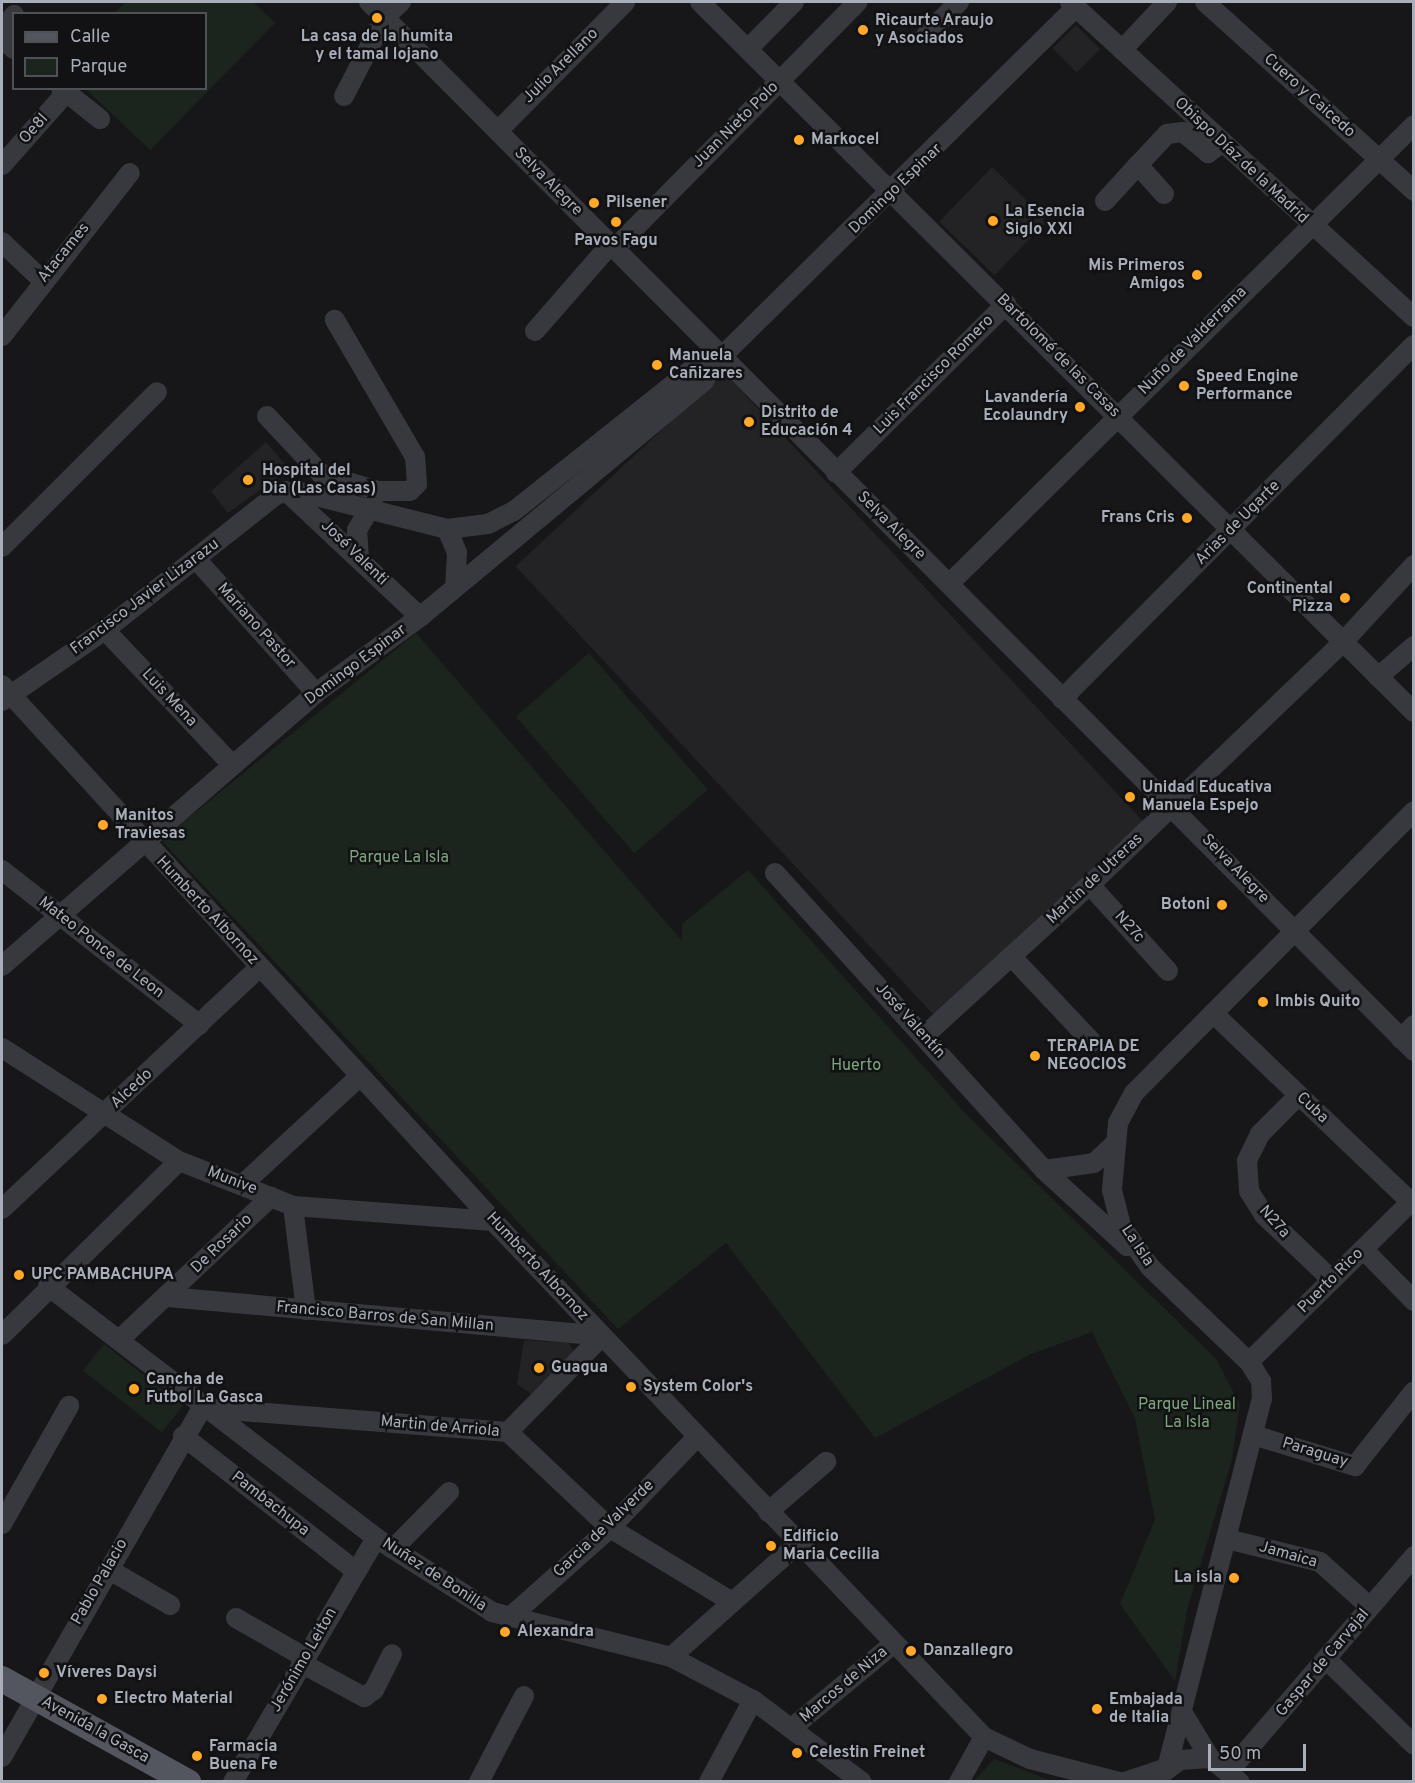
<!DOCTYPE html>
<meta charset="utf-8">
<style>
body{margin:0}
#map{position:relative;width:1415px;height:1783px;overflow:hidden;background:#171719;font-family:Overpass,sans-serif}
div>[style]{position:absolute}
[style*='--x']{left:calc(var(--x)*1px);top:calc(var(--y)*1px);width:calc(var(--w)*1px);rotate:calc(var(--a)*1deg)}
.built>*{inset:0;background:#232326;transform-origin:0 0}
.green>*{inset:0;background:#1c251d;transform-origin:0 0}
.minor>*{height:20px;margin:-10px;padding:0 10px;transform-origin:10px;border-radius:10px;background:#38393f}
.major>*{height:26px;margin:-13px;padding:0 13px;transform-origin:13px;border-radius:13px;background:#53565e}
.dots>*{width:16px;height:16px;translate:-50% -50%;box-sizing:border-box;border:3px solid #121214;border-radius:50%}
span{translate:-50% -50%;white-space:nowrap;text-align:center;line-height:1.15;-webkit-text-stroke:5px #121214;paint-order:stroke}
.poi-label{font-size:16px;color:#a8afba;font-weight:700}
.left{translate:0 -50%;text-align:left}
.right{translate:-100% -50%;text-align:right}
.street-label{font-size:16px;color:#a8afba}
.park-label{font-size:16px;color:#7ea67e}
.frame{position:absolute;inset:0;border:3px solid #a8afba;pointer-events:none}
.legend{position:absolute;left:12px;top:12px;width:195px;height:78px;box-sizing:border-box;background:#121214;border:2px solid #4e5156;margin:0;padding:8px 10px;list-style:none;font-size:18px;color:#a8afba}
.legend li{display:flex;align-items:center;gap:12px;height:30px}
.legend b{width:30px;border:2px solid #4e5156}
.scale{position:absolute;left:1208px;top:1744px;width:98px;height:27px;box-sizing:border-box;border:3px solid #a8afba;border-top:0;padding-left:8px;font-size:18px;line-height:21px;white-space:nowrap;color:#a8afba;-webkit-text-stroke:4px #121214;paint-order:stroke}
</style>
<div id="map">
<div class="built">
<i style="left:1076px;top:25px;width:34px;height:33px;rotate:45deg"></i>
<i style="left:992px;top:167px;width:77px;height:76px;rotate:44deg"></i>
<i style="left:724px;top:372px;width:615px;height:285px;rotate:47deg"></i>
<i style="clip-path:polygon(266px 442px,289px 469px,228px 513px,211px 491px)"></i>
<i style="clip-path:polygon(524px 1340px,569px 1343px,574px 1352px,531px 1394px,517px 1384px)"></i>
</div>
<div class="green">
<i style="clip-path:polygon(126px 2px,253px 2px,275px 23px,150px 150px,86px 89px,206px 88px,206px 14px,114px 13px)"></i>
<i style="clip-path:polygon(416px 633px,682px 941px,682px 924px,748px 870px,966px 1114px,1217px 1360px,1240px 1405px,1232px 1459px,1187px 1610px,1175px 1681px,1120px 1604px,1155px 1520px,1135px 1418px,1092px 1332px,1031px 1354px,875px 1438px,726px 1243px,618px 1329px,161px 840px)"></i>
<i style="left:589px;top:653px;width:181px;height:97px;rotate:49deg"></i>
<i style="left:104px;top:1344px;width:100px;height:34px;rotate:38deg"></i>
<i style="clip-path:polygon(994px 1759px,1052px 1781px,973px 1782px)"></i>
</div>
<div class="minor">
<i style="--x:369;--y:2;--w:1481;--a:45.11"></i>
<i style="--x:700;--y:2;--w:1007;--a:44.84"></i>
<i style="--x:1070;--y:2;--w:466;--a:42.5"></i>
<i style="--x:1205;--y:2;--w:282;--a:42.1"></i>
<i style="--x:2;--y:32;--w:21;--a:-55"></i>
<i style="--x:926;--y:35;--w:47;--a:-45"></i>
<i style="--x:2;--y:39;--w:16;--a:40"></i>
<i style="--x:748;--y:49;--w:66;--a:-45.6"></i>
<i style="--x:1122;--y:50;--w:66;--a:-46.8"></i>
<i style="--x:61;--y:88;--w:50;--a:38.5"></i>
<i style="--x:344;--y:96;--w:89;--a:-62.6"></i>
<i style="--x:385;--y:17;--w:22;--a:-43"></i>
<i style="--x:498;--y:131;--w:181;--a:-45.4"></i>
<i style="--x:2;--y:165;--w:96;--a:-48.4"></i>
<i style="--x:1164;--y:194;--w:39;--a:-132"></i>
<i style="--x:1138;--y:165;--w:42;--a:-46.9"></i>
<i style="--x:1167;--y:134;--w:16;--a:-7"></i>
<i style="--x:1183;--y:132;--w:33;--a:40"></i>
<i style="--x:1208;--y:153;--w:17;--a:-36"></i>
<i style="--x:1105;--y:201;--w:49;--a:-47.5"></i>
<i style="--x:2;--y:242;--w:55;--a:43.5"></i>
<i style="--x:614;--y:249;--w:347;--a:-45.4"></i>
<i style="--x:535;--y:331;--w:114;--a:-48.9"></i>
<i style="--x:2;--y:336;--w:207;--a:-51.9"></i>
<i style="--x:267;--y:416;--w:79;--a:47"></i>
<i style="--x:321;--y:474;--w:59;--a:16.6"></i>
<i style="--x:378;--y:491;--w:32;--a:0"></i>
<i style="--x:410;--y:491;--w:10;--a:-45"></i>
<i style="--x:417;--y:484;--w:27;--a:-94"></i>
<i style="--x:415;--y:457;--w:159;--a:-120.3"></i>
<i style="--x:836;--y:473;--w:240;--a:-44.8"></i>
<i style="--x:286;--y:491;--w:184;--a:43.2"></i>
<i style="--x:447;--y:529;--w:25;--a:67"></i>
<i style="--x:457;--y:552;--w:34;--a:93"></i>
<i style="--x:2;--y:547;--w:219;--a:-45"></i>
<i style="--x:359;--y:558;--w:28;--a:-94"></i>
<i style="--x:357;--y:530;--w:31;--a:-59"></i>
<i style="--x:196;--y:559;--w:180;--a:48.2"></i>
<i style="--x:949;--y:584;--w:653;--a:-44.63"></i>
<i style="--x:105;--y:630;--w:185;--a:46.7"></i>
<i style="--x:1378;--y:677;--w:48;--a:-40.7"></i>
<i style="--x:2;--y:685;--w:734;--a:47.48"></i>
<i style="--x:498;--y:1226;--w:705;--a:46.44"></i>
<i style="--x:984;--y:1737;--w:51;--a:25.6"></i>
<i style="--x:1030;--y:1759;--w:92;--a:14.5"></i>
<i style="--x:1062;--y:699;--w:499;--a:-45.2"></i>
<i style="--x:2;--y:701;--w:125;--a:-34.6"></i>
<i style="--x:105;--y:630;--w:219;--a:-38.3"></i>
<i style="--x:277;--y:494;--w:19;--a:-9"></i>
<i style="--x:296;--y:491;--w:156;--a:14.1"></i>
<i style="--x:447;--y:529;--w:41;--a:-7"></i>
<i style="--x:488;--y:524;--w:29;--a:-27"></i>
<i style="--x:514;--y:511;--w:231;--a:-38.5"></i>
<i style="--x:695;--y:367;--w:17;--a:-3"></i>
<i style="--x:2;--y:870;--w:251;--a:38.1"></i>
<i style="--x:775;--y:873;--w:401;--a:47.8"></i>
<i style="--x:1044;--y:1170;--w:113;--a:42.5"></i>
<i style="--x:1090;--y:885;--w:116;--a:47.8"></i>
<i style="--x:1011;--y:956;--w:118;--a:46.7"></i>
<i style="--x:2;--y:966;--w:416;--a:-41"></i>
<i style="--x:316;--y:693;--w:129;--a:-36.2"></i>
<i style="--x:420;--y:617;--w:369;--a:-39.7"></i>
<i style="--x:704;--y:381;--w:18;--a:-61"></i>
<i style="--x:713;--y:365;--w:510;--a:-44.6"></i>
<i style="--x:1213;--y:1013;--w:274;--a:43.7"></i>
<i style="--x:924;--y:1036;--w:231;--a:-42.4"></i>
<i style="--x:1095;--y:880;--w:344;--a:-43.8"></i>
<i style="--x:1343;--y:642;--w:105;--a:-47.3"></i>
<i style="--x:1401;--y:1039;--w:19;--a:-47"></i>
<i style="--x:2;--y:1048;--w:210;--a:32.6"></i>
<i style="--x:179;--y:1161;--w:123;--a:21.5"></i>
<i style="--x:293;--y:1206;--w:201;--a:4.3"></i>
<i style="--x:1298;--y:1096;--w:54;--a:135"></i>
<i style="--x:1260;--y:1134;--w:30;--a:116"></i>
<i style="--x:1247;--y:1161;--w:30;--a:86"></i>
<i style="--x:1249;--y:1191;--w:28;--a:58"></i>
<i style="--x:1264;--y:1215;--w:94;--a:43.7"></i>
<i style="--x:1044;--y:1170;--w:50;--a:-8"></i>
<i style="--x:1094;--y:1163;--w:25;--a:-43"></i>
<i style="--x:242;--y:1185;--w:161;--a:-42.7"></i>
<i style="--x:293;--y:1206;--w:105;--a:82.9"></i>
<i style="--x:2;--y:1209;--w:354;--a:-43.2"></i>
<i style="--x:1363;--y:1249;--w:73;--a:45.6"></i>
<i style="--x:48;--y:1286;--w:414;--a:37.5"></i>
<i style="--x:376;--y:1538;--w:138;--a:32.5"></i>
<i style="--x:492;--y:1612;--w:185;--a:14.1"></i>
<i style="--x:671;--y:1657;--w:93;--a:27.7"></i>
<i style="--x:753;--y:1700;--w:136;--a:37"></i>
<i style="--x:168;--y:1297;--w:436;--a:5.1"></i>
<i style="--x:2;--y:1335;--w:248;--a:-44.5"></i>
<i style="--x:119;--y:1340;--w:209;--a:-43.3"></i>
<i style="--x:1249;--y:1362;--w:232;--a:-44.7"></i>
<i style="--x:202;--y:1408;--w:307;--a:4.5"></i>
<i style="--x:508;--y:1432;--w:140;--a:43.3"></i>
<i style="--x:610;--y:1528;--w:139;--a:31.2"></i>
<i style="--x:508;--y:1432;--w:134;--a:-45.6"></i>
<i style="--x:1253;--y:1435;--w:107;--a:16.9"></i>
<i style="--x:1355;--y:1466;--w:95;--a:-51.8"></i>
<i style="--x:183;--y:1436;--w:219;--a:38"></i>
<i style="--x:768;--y:1512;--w:77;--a:-40.8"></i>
<i style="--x:2;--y:1524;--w:136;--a:-60.4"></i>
<i style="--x:1227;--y:1539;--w:96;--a:13.9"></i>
<i style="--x:1320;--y:1562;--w:67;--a:42"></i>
<i style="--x:393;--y:1549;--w:80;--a:-45.5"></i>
<i style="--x:108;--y:1569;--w:72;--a:30.1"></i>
<i style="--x:236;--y:1618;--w:78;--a:29.8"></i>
<i style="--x:509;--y:1618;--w:135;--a:-41.7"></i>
<i style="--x:610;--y:1528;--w:126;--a:-46.3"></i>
<i style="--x:671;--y:1657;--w:170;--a:-41.7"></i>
<i style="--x:1327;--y:1660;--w:122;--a:44.3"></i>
<i style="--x:301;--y:1663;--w:72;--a:28.4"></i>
<i style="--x:364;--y:1697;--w:12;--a:-35"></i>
<i style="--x:374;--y:1690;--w:40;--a:-63.4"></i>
<i style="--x:1182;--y:1712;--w:54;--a:58.7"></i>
<i style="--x:793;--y:1727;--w:131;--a:-39.7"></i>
<i style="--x:2;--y:1757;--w:402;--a:-60.2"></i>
<i style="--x:1231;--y:1769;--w:281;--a:-49.3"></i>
<i style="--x:1164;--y:1772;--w:20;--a:-37"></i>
<i style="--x:1180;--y:1760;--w:30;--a:-4"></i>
<i style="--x:1210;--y:1758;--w:38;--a:39"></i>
<i style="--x:233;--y:1782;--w:283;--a:-59.6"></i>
<i style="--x:479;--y:1782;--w:97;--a:-62.4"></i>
<i style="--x:709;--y:1782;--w:93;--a:-61.8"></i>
<i style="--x:959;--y:1782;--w:51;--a:-60.9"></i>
<i style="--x:1125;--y:1782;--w:44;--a:-18.4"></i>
<i style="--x:1167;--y:1768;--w:381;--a:-75.6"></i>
<i style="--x:1262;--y:1399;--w:18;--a:-93"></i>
<i style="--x:1261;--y:1381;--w:22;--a:-122"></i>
<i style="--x:1249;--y:1362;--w:137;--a:-136.2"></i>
<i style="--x:1150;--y:1267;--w:50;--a:-125.3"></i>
<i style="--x:1121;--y:1226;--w:37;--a:-104"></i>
<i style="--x:1112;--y:1190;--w:67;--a:-84.9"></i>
<i style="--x:1118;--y:1123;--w:34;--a:-62"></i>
<i style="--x:1134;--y:1093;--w:397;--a:-45.2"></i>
</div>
<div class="major">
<i style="--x:2;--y:1679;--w:213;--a:29"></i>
</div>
<div class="dots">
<i style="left:377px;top:18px;background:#ffa829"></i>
<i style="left:863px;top:30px;background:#ffa829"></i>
<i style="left:799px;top:140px;background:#ffa829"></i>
<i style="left:594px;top:203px;background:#ffa829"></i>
<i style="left:993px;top:221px;background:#ffa829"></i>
<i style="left:616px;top:222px;background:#ffa829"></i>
<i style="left:1197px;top:275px;background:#ffa829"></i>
<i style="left:657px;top:365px;background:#ffa829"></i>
<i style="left:1184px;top:386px;background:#ffa829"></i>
<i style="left:1080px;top:407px;background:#ffa829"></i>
<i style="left:749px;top:422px;background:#ffa829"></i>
<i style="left:248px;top:480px;background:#ffa829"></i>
<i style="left:1187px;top:518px;background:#ffa829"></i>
<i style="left:1345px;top:598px;background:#ffa829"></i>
<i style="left:1130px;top:797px;background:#ffa829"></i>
<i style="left:103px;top:825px;background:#ffa829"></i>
<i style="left:1222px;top:905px;background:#ffa829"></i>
<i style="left:1263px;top:1002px;background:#ffa829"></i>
<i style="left:1035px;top:1056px;background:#ffa829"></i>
<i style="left:19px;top:1275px;background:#ffa829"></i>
<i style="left:539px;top:1368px;background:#ffa829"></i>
<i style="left:631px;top:1387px;background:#ffa829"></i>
<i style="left:134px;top:1389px;background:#ffa829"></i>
<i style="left:771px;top:1546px;background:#ffa829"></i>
<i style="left:1234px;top:1578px;background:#ffa829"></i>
<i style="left:505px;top:1632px;background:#ffa829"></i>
<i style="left:911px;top:1651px;background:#ffa829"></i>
<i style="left:44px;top:1673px;background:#ffa829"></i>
<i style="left:102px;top:1699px;background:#ffa829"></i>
<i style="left:1097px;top:1709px;background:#ffa829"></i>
<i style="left:797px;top:1753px;background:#ffa829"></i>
<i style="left:197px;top:1756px;background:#ffa829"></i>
</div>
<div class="poi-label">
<span class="left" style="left:875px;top:30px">Ricaurte Araujo<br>y Asociados</span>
<span style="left:377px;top:46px">La casa de la humita<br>y el tamal lojano</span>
<span class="left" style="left:811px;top:140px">Markocel</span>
<span class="left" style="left:606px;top:203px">Pilsener</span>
<span class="left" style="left:1005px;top:221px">La Esencia<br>Siglo XXI</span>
<span style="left:616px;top:241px">Pavos Fagu</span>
<span class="right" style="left:1185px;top:275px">Mis Primeros<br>Amigos</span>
<span class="left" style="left:669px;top:365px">Manuela<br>Cañizares</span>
<span class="left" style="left:1196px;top:386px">Speed Engine<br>Performance</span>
<span class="right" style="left:1068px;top:407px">Lavandería<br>Ecolaundry</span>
<span class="left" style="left:761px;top:422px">Distrito de<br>Educación 4</span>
<span class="left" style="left:262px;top:480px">Hospital del<br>Dia (Las Casas)</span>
<span class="right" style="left:1175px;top:518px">Frans Cris</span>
<span class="right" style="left:1333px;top:598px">Continental<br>Pizza</span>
<span class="left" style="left:1142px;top:797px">Unidad Educativa<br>Manuela Espejo</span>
<span class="left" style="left:115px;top:825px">Manitos<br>Traviesas</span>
<span class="right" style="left:1210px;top:905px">Botoni</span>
<span class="left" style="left:1275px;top:1002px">Imbis Quito</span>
<span class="left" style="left:1047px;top:1056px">TERAPIA DE<br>NEGOCIOS</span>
<span class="left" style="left:31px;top:1275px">UPC PAMBACHUPA</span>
<span class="left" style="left:551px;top:1368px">Guagua</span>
<span class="left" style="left:146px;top:1389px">Cancha de<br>Futbol La Gasca</span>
<span class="left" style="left:643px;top:1387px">System Color's</span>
<span class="left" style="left:783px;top:1546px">Edificio<br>Maria Cecilia</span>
<span class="right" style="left:1222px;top:1578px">La isla</span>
<span class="left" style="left:517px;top:1632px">Alexandra</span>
<span class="left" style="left:923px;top:1651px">Danzallegro</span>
<span class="left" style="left:56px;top:1673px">Víveres Daysi</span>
<span class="left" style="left:114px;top:1699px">Electro Material</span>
<span class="left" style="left:1109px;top:1709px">Embajada<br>de Italia</span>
<span class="left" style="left:209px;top:1756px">Farmacia<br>Buena Fe</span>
<span class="left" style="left:809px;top:1753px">Celestin Freinet</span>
</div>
<div class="street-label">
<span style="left:561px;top:66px;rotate:-45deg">Julio Arellano</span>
<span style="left:1309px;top:96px;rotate:42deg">Cuero y Caicedo</span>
<span style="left:736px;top:125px;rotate:-45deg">Juan Nieto Polo</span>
<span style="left:34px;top:129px;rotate:-48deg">Oe8l</span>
<span style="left:1241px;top:161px;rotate:43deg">Obispo Díaz de la Madrid</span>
<span style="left:548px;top:182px;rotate:45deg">Selva Alegre</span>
<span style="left:896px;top:189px;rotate:-44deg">Domingo Espinar</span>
<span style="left:64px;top:253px;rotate:-51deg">Atacames</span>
<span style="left:1193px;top:341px;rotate:-45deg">Nuño de Valderrama</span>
<span style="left:1058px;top:356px;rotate:45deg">Bartolomé de las Casas</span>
<span style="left:934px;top:375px;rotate:-45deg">Luis Francisco Romero</span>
<span style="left:1238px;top:523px;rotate:-45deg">Arias de Ugarte</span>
<span style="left:891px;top:526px;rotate:45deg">Selva Alegre</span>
<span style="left:354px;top:553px;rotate:44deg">José Valenti</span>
<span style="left:145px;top:597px;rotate:-37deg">Francisco Javier Lizarazu</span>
<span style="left:256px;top:626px;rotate:48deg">Mariano Pastor</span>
<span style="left:356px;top:665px;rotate:-37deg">Domingo Espinar</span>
<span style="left:169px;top:698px;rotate:47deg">Luis Mena</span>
<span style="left:1235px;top:869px;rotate:46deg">Selva Alegre</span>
<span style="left:1095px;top:879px;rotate:-43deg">Martin de Utreras</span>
<span style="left:207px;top:911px;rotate:47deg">Humberto Albornoz</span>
<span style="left:1129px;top:927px;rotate:48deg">N27c</span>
<span style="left:101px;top:948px;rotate:38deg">Mateo Ponce de Leon</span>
<span style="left:910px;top:1021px;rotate:48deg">José Valentín</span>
<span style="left:132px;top:1089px;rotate:-43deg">Alcedo</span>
<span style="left:1312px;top:1108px;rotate:43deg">Cuba</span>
<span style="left:232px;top:1181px;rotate:21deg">Munive</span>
<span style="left:1274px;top:1222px;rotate:48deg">N27a</span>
<span style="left:222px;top:1244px;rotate:-44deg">De Rosario</span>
<span style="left:1137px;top:1246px;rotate:56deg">La Isla</span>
<span style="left:537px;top:1267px;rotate:47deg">Humberto Albornoz</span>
<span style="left:1331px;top:1281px;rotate:-45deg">Puerto Rico</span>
<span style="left:385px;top:1317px;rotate:5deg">Francisco Barros de San Millan</span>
<span style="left:440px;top:1427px;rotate:5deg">Martin de Arriola</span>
<span style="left:1315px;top:1453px;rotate:17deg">Paraguay</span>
<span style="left:270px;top:1504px;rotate:38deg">Pambachupa</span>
<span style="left:604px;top:1529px;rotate:-44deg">Garcia de Valverde</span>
<span style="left:1288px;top:1555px;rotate:16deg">Jamaica</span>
<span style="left:434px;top:1575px;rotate:33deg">Nuñez de Bonilla</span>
<span style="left:100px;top:1582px;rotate:-60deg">Pablo Palacio</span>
<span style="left:304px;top:1660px;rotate:-60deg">Jerónimo Leiton</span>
<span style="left:1323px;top:1663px;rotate:-50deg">Gaspar de Carvajal</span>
<span style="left:844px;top:1685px;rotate:-40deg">Marcos de Niza</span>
<span style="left:95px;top:1730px;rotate:29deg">Avenida la Gasca</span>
</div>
<div class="park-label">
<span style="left:399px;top:858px">Parque La Isla</span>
<span style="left:856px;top:1066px">Huerto</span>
<span style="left:1187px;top:1414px">Parque Lineal<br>La Isla</span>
</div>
<div class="frame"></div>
<ul class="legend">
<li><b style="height:8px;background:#53565e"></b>Calle</li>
<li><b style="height:16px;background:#1c251d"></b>Parque</li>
</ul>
<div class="scale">50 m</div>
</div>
